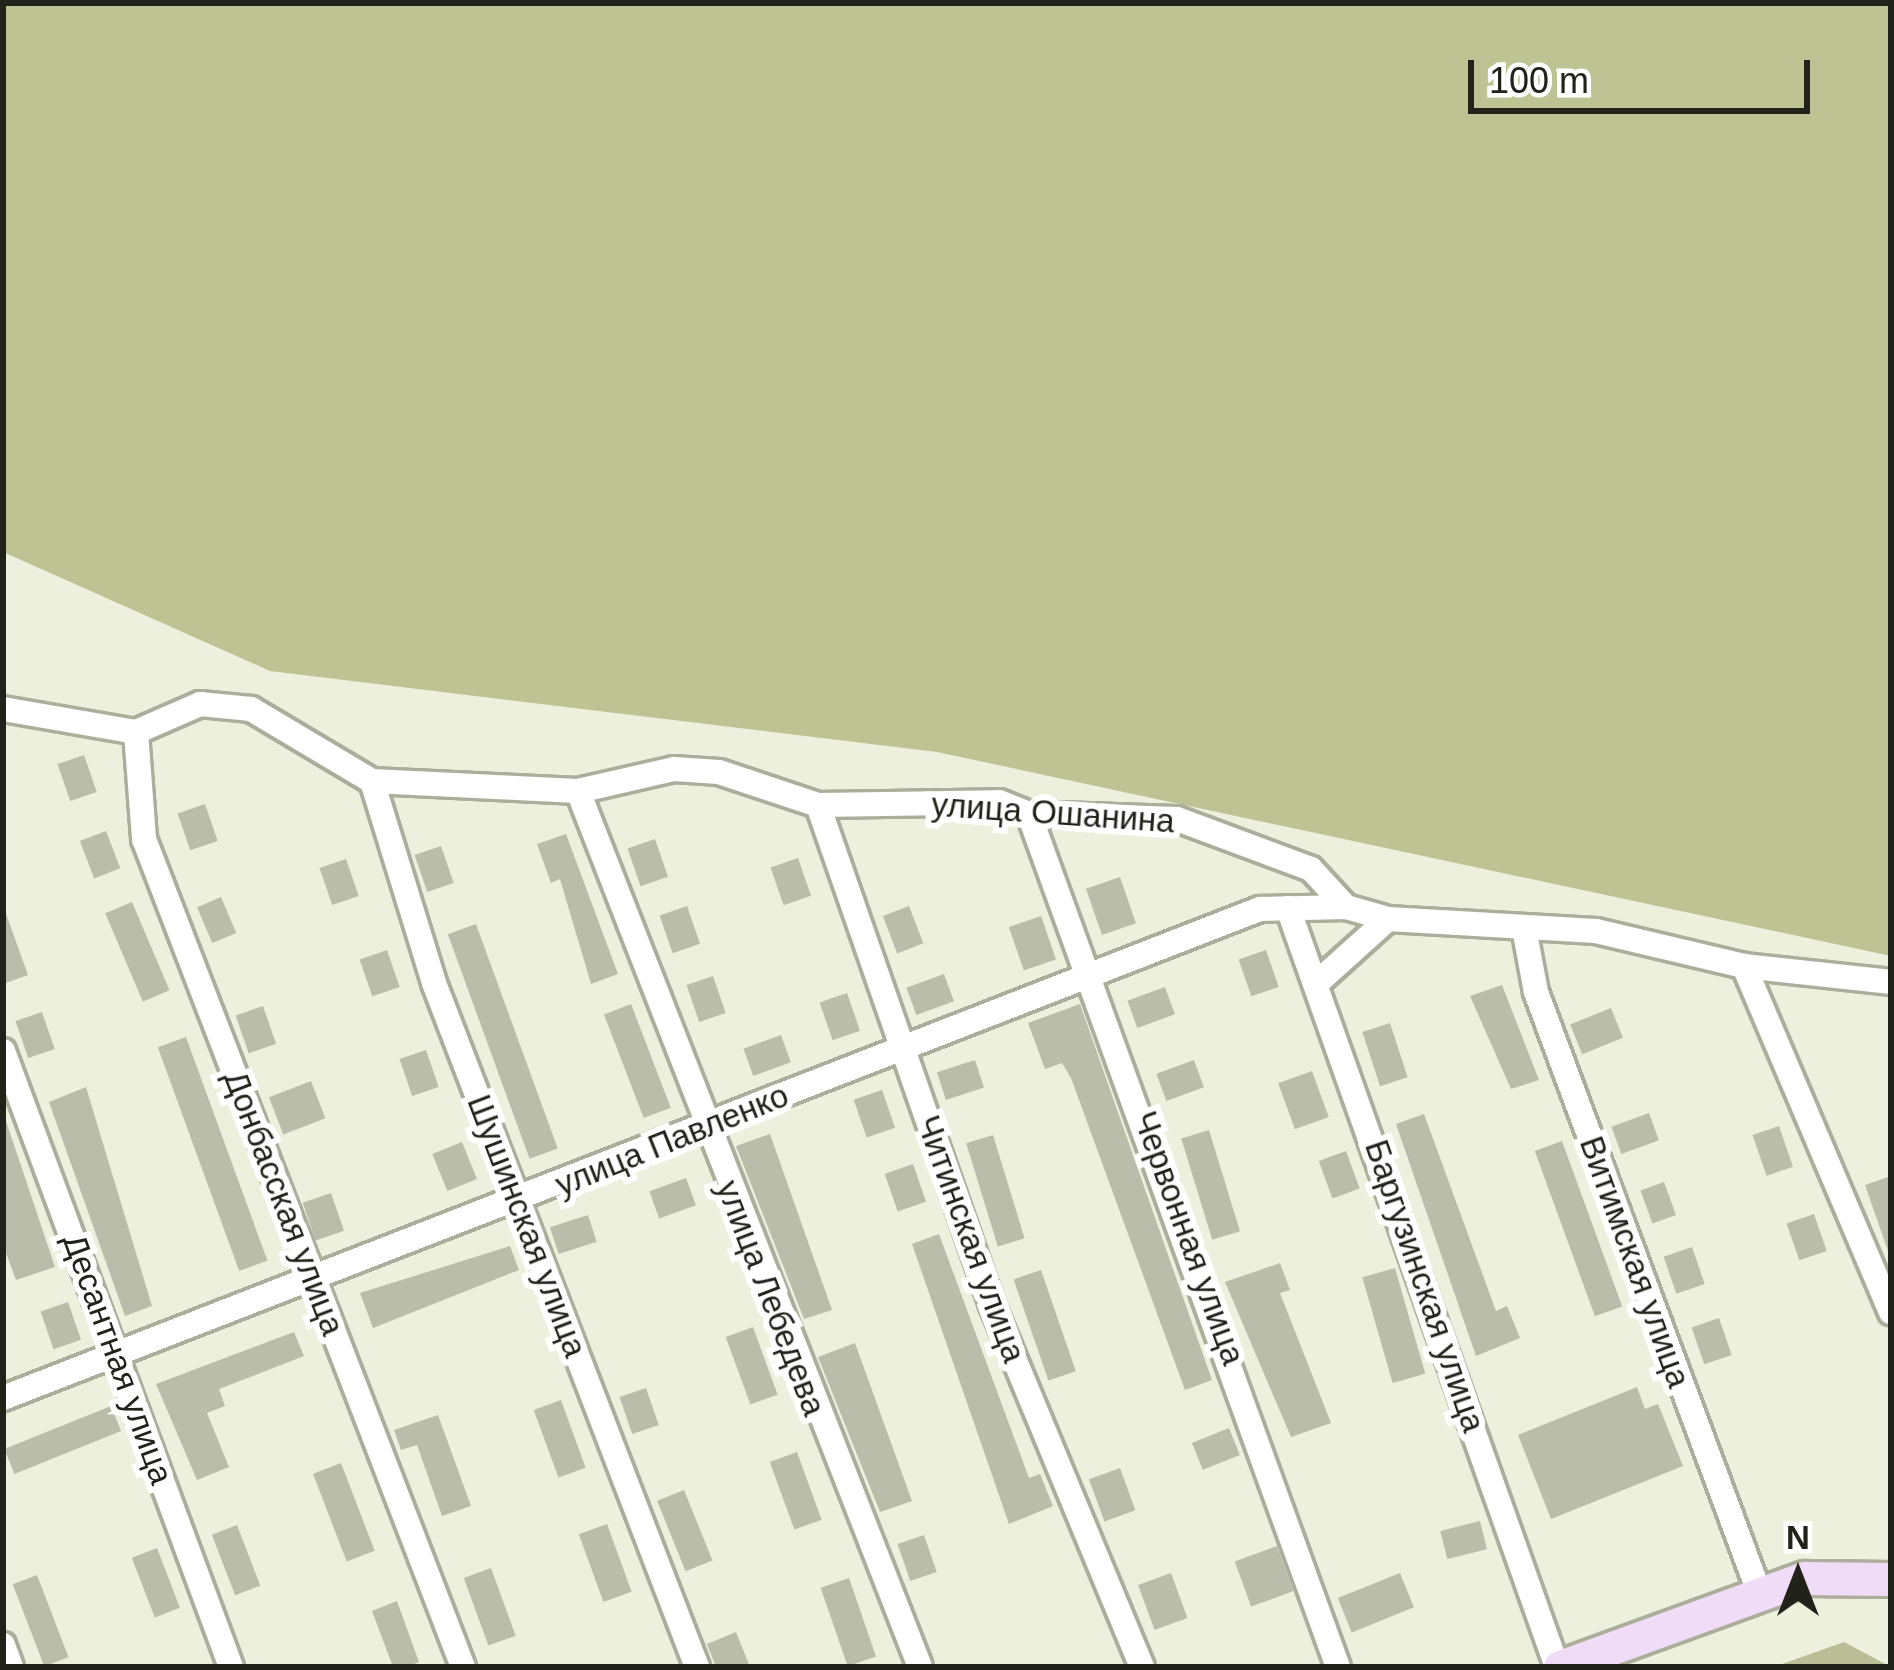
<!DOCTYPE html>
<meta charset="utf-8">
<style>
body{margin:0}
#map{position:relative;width:1894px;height:1670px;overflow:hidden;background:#edf0dc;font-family:Helvetica,sans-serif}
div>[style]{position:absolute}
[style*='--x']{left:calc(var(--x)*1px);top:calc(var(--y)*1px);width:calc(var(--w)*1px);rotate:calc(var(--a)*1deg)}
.green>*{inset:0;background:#b9be96}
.forest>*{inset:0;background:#bec394}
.building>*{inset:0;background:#babdaa;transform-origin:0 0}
.roads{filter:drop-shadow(3px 0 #abae9b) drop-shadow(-3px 0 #abae9b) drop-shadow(0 3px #abae9b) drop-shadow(0 -3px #abae9b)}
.street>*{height:24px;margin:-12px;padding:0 12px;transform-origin:12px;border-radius:12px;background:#fff}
.secondary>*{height:33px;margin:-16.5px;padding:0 16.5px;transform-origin:16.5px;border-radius:16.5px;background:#f1dcf8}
span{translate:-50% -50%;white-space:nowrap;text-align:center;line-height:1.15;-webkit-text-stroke:12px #fff;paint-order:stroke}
.street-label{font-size:33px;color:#21221a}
.frame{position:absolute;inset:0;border:6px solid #21221a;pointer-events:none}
.north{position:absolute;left:1738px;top:1514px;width:120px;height:120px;-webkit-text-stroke:9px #fff;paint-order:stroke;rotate:0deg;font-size:33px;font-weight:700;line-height:48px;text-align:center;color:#21221a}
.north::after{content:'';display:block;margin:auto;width:42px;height:54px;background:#21221a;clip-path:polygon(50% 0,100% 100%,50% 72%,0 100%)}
.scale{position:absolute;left:1468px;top:60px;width:342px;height:54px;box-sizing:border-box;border:6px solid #21221a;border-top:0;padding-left:15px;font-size:36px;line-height:42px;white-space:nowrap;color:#21221a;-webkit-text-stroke:9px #fff;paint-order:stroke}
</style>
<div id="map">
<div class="green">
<i style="clip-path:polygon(1844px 1642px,1891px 1667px,1774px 1667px)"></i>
</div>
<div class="forest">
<i style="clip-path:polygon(3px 3px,1891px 3px,1891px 956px,937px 752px,270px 671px,3px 552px)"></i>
</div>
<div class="building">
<i style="left:84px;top:755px;width:39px;height:28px;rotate:71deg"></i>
<i style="left:205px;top:804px;width:39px;height:29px;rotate:71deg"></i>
<i style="left:106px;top:831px;width:40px;height:28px;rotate:69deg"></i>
<i style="clip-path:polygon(566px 834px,618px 974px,591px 984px,560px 879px,551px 883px,537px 844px)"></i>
<i style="left:655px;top:839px;width:40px;height:29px;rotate:71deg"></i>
<i style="left:441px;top:846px;width:39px;height:28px;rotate:71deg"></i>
<i style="left:798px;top:858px;width:40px;height:29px;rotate:71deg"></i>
<i style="left:346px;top:859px;width:39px;height:28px;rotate:71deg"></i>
<i style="left:1120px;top:877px;width:49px;height:36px;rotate:71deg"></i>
<i style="left:221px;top:897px;width:39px;height:26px;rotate:67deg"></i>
<i style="left:132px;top:902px;width:96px;height:29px;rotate:67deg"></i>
<i style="left:687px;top:906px;width:40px;height:29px;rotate:71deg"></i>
<i style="left:909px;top:906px;width:40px;height:28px;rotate:69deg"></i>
<i style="clip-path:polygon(5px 911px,28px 975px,3px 984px,3px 912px)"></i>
<i style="left:1041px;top:916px;width:46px;height:34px;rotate:71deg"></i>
<i style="left:476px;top:924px;width:239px;height:30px;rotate:70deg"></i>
<i style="left:387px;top:950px;width:39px;height:29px;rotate:71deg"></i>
<i style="left:1266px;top:950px;width:39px;height:29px;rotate:71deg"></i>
<i style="left:944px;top:974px;width:29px;height:40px;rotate:70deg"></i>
<i style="left:713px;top:976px;width:39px;height:28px;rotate:71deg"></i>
<i style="clip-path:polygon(1502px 985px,1539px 1080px,1511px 1089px,1470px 996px)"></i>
<i style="left:1165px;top:987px;width:29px;height:40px;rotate:70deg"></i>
<i style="left:847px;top:993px;width:40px;height:29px;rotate:71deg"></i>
<i style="left:631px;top:1004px;width:111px;height:29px;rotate:69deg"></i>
<i style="clip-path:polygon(1080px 1004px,1212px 1380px,1185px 1390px,1071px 1078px,1062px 1063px,1045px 1069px,1028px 1023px)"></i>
<i style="left:263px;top:1006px;width:40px;height:29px;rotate:71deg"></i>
<i style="left:1611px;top:1008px;width:32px;height:44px;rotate:68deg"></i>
<i style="left:42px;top:1012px;width:39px;height:28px;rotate:71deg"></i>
<i style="left:1390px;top:1023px;width:57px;height:29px;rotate:72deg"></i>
<i style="left:781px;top:1035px;width:29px;height:40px;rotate:70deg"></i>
<i style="left:186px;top:1037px;width:238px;height:30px;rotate:70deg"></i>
<i style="left:426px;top:1050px;width:39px;height:28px;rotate:71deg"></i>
<i style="left:975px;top:1060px;width:29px;height:40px;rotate:72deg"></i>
<i style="left:1194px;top:1060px;width:29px;height:40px;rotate:70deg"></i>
<i style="left:1312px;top:1071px;width:49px;height:36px;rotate:70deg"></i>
<i style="left:311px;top:1081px;width:40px;height:45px;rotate:69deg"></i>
<i style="clip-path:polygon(86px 1087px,152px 1306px,125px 1316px,49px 1102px)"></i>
<i style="left:882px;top:1090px;width:40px;height:30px;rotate:71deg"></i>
<i style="left:1649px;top:1113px;width:29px;height:40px;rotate:70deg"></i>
<i style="clip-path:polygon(1424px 1114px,1496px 1311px,1507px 1306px,1520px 1338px,1476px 1356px,1396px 1124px)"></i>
<i style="clip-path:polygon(6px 1121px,55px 1267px,16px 1280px,3px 1245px)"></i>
<i style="left:1779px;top:1126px;width:43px;height:28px;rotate:71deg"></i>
<i style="left:1209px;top:1130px;width:106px;height:29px;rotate:73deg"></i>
<i style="clip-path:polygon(770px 1134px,832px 1310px,804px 1319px,736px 1146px)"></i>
<i style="left:993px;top:1135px;width:108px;height:28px;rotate:73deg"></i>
<i style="left:1562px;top:1141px;width:176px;height:29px;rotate:70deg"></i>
<i style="left:462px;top:1142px;width:40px;height:32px;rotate:68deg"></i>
<i style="left:1346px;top:1151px;width:40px;height:29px;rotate:70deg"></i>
<i style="left:913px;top:1164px;width:40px;height:30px;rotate:71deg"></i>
<i style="clip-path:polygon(1891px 1176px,1891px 1251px,1888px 1251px,1865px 1185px)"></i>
<i style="left:686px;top:1178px;width:29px;height:39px;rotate:70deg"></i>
<i style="left:1664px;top:1182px;width:35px;height:25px;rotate:70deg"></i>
<i style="left:331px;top:1193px;width:40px;height:30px;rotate:71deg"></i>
<i style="left:1814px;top:1214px;width:39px;height:29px;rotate:71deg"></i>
<i style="left:588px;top:1215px;width:28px;height:40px;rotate:72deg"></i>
<i style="clip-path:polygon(939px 1234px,1029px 1478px,1040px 1474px,1053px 1506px,1009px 1524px,912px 1244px)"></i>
<i style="clip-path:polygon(510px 1246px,519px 1270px,373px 1328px,360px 1293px)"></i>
<i style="left:1692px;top:1247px;width:39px;height:30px;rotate:71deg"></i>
<i style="clip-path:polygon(1280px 1263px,1290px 1290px,1280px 1293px,1331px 1423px,1291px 1437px,1225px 1282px)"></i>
<i style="left:1395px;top:1268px;width:110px;height:34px;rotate:74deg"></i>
<i style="left:1041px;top:1270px;width:107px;height:29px;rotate:71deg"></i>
<i style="left:68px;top:1302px;width:40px;height:29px;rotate:71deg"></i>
<i style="left:1719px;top:1318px;width:39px;height:29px;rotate:71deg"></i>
<i style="left:753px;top:1327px;width:72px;height:29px;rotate:70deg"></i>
<i style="clip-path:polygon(294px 1332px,304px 1356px,219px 1389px,225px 1406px,207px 1413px,229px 1467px,197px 1480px,156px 1384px)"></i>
<i style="clip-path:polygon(855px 1343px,912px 1501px,880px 1512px,818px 1357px)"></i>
<i style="clip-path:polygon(1637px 1387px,1645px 1409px,1658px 1404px,1683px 1466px,1551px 1519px,1518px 1435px)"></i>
<i style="left:646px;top:1388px;width:39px;height:28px;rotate:71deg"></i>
<i style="left:561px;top:1400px;width:72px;height:29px;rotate:70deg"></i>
<i style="left:111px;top:1406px;width:27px;height:115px;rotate:68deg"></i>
<i style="clip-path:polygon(438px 1415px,471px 1506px,442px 1516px,417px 1445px,401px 1450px,394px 1430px)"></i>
<i style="left:1229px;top:1428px;width:29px;height:40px;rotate:68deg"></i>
<i style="left:797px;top:1452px;width:72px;height:29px;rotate:70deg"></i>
<i style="left:341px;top:1463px;width:94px;height:30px;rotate:69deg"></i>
<i style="left:1120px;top:1468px;width:45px;height:33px;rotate:70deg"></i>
<i style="left:684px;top:1490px;width:76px;height:29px;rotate:68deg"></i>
<i style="left:1480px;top:1521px;width:29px;height:41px;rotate:76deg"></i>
<i style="left:607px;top:1524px;width:72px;height:30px;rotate:70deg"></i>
<i style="left:237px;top:1525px;width:65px;height:27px;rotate:69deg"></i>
<i style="left:924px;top:1535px;width:39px;height:28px;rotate:71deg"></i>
<i style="left:1277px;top:1546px;width:48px;height:45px;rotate:70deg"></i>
<i style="left:157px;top:1548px;width:64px;height:27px;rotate:69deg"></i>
<i style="left:491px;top:1568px;width:72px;height:29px;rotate:70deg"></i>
<i style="left:1171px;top:1573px;width:48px;height:35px;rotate:70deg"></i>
<i style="left:1400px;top:1573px;width:37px;height:67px;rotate:68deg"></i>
<i style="left:37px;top:1575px;width:88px;height:26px;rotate:69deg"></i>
<i style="left:849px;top:1578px;width:83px;height:30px;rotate:71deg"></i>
<i style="clip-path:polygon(397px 1601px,419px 1662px,406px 1667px,393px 1667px,372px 1611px)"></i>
<i style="clip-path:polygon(736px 1632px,750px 1667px,716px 1667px,707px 1644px)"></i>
</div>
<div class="roads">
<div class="street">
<i style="--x:3;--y:709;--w:135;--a:9.8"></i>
<i style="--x:136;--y:732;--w:70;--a:-23.6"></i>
<i style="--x:200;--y:704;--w:51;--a:5.6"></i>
<i style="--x:251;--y:709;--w:141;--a:30.8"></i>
<i style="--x:372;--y:781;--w:206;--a:2.8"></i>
<i style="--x:578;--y:791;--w:98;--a:-12.9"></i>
<i style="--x:674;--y:769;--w:45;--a:3.8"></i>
<i style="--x:719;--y:772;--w:104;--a:18.4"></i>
<i style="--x:818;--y:805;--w:181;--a:-0.9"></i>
<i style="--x:999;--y:802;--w:32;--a:22"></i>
<i style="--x:1029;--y:814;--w:148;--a:1.9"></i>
<i style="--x:1177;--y:819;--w:143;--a:20.5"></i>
<i style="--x:1311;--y:869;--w:52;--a:47.4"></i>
<i style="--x:1346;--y:907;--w:44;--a:15.9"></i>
<i style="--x:1388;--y:919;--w:208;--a:3.3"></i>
<i style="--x:1596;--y:931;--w:152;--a:13.3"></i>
<i style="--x:1744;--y:966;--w:148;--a:6.2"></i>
<i style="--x:136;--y:732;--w:107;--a:85.7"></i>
<i style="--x:144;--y:839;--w:887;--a:68.93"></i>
<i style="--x:372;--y:781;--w:211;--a:72.9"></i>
<i style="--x:434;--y:983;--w:733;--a:68.97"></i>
<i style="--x:578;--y:791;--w:940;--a:68.67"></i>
<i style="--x:818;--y:805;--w:529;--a:70.81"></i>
<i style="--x:992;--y:1305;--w:392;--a:67.5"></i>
<i style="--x:1029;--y:814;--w:907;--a:70.09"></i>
<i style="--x:1288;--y:908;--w:805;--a:70.48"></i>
<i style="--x:1524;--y:928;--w:65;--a:79.4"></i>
<i style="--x:1536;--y:992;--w:640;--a:69.61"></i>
<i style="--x:1744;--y:966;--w:376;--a:67"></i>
<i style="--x:1318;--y:982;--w:94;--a:-42"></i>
<i style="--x:3;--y:1051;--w:657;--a:69.69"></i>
<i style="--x:3;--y:1398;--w:1349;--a:-21.26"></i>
<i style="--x:1260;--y:909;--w:86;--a:-1.3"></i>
<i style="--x:3;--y:1645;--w:23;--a:70"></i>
</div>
<div class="secondary">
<i style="--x:1560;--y:1667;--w:261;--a:-20"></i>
<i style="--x:1805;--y:1578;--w:86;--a:0.7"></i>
</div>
</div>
<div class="street-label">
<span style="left:1053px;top:813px;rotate:4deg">улица Ошанина</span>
<span style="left:672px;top:1140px;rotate:-22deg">улица Павленко</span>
<span style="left:284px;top:1203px;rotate:69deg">Донбасская улица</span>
<span style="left:527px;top:1226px;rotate:69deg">Шушинская улица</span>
<span style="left:1189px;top:1238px;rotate:70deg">Червонная улица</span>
<span style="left:971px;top:1239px;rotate:70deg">Читинская улица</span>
<span style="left:1635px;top:1262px;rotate:70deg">Витимская улица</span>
<span style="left:1425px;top:1286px;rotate:71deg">Баргузинская улица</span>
<span style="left:771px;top:1298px;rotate:69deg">улица Лебедева</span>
<span style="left:118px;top:1359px;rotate:70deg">Десантная улица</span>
</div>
<div class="frame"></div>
<div class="north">N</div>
<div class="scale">100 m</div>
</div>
